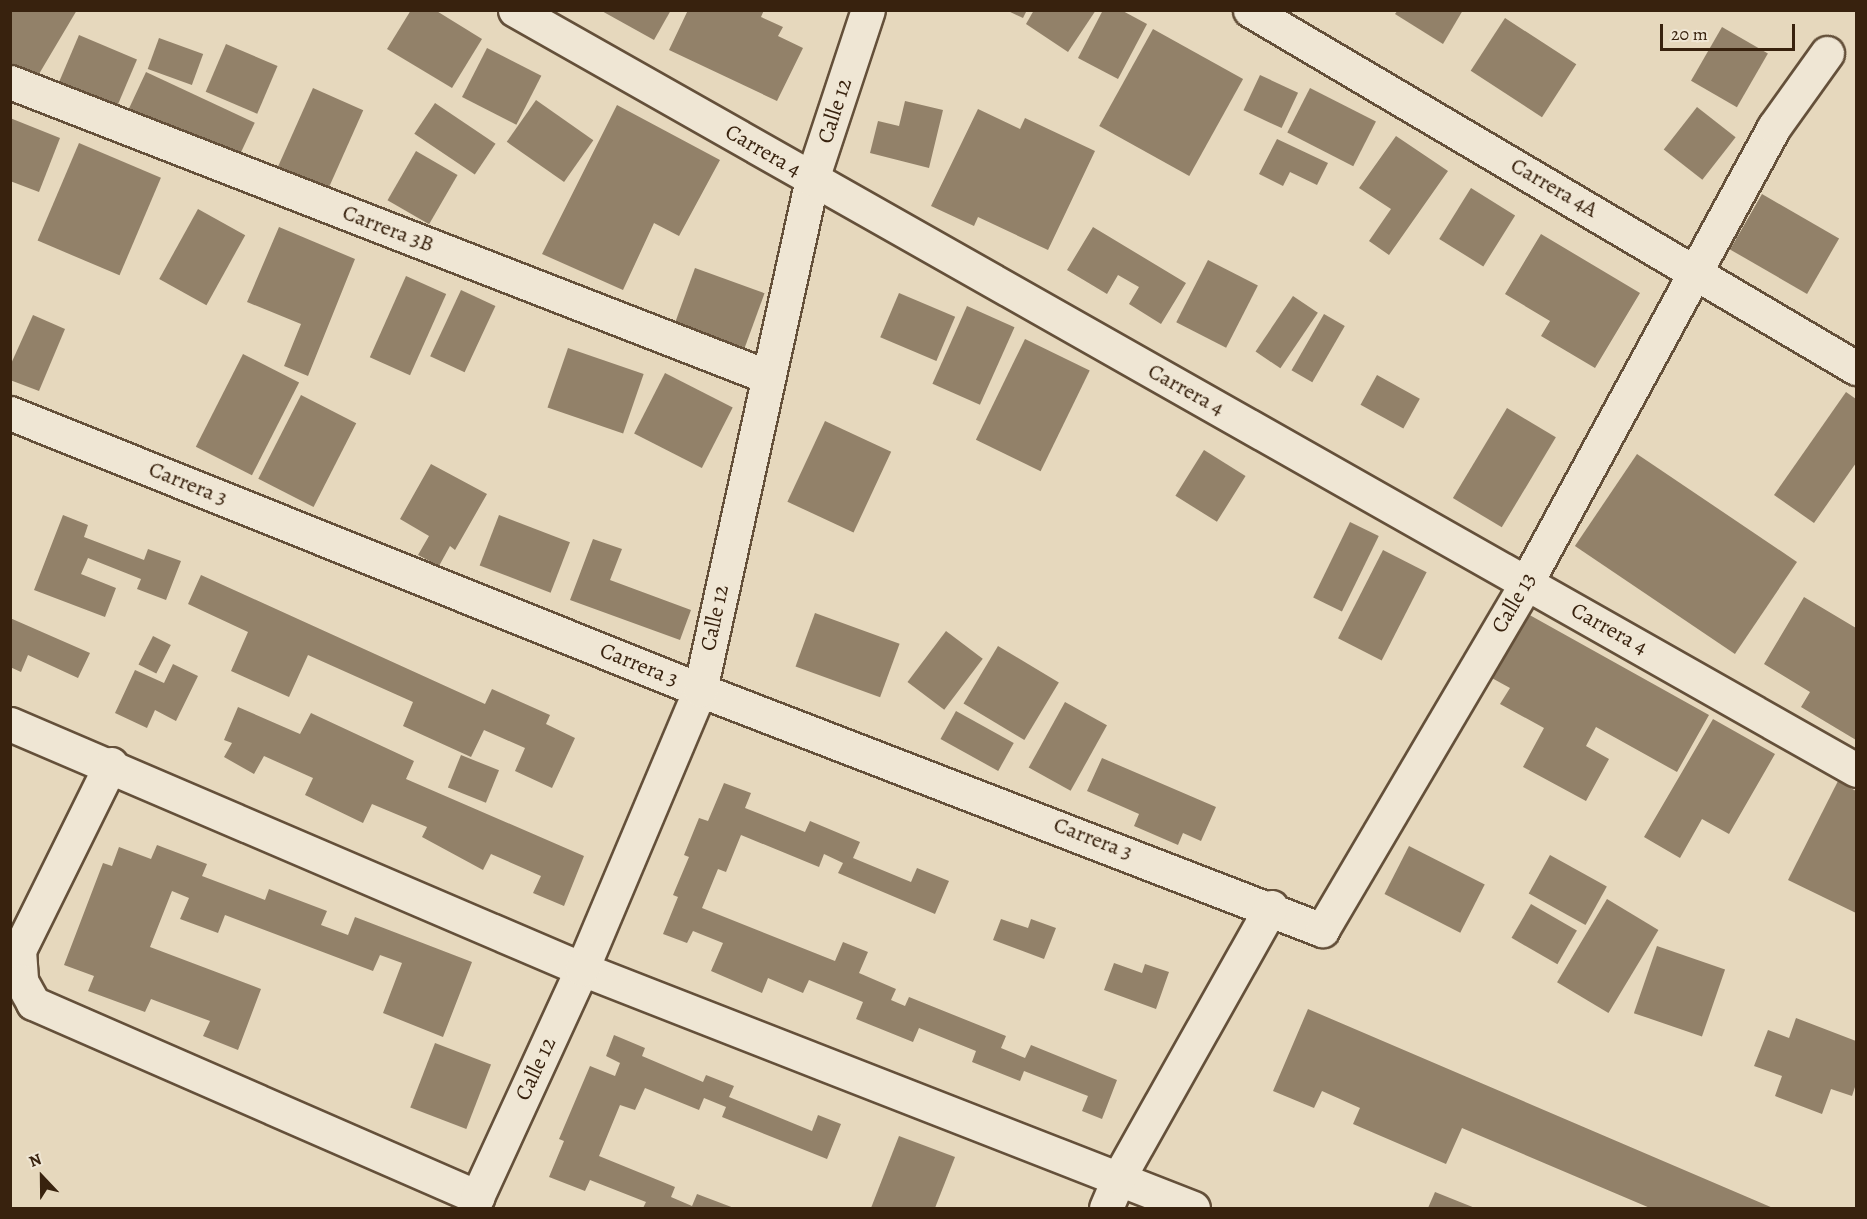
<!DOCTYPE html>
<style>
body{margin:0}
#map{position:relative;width:1867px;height:1219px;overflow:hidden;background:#e6d8bd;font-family:Alegreya,serif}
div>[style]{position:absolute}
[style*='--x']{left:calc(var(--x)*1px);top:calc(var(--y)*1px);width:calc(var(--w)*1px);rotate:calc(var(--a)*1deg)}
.building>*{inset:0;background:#928169;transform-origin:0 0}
.roads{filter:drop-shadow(2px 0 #64503a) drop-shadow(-2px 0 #64503a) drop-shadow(0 2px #64503a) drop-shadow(0 -2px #64503a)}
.street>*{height:33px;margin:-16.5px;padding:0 16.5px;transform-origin:16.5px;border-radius:16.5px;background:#efe6d4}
.secondary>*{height:33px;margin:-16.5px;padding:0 16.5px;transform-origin:16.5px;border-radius:16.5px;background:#efe6d4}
span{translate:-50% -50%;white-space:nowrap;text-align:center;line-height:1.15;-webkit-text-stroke:4.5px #efe6d4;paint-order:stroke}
.street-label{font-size:22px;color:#38220e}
.frame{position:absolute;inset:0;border:12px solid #38220e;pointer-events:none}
.north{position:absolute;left:12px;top:1147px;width:60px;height:60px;-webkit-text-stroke:4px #efe6d4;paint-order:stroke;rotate:338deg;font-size:16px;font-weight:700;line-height:24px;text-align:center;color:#38220e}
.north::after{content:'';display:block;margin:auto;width:21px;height:27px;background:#38220e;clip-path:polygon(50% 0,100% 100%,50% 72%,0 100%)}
.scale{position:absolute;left:1660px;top:24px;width:135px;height:27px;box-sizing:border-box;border:3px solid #38220e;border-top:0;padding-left:8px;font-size:18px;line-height:21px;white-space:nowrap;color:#38220e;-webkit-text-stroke:4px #efe6d4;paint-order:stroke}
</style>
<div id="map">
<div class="building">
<i style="clip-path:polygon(10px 10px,77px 10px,36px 79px,10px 64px)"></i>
<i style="clip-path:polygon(411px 10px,435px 10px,482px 39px,452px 88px,387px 49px)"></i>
<i style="clip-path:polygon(600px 10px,671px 10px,654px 40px)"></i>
<i style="clip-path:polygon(688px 10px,764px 10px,761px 17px,783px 27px,778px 36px,803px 48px,777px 101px,669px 50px)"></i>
<i style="clip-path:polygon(1006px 10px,1027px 10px,1023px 18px)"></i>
<i style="clip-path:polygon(1034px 10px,1096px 10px,1068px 52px,1026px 24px)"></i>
<i style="clip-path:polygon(1103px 10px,1121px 10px,1147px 24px,1118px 79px,1078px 58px)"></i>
<i style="clip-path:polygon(1398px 10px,1463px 10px,1443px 44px,1395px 14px)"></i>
<i style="left:1505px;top:18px;width:85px;height:63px;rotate:33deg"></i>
<i style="left:1722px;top:27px;width:53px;height:62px;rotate:30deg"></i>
<i style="left:1153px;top:29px;width:103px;height:111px;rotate:29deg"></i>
<i style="left:79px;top:35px;width:63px;height:54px;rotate:23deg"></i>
<i style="left:159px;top:38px;width:47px;height:33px;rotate:20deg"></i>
<i style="left:226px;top:44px;width:56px;height:52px;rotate:23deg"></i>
<i style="left:487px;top:48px;width:61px;height:55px;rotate:27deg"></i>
<i style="left:146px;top:72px;width:120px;height:43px;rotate:25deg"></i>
<i style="left:1260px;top:75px;width:42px;height:39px;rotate:25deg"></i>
<i style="left:313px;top:88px;width:55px;height:90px;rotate:24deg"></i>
<i style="left:1310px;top:88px;width:74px;height:50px;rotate:27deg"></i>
<i style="left:536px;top:100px;width:70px;height:51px;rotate:35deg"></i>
<i style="clip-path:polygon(905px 101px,943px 110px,929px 168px,870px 153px,878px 121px,899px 126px)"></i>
<i style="left:435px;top:103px;width:73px;height:37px;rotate:34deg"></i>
<i style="clip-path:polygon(617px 105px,720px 160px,679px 236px,654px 223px,623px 290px,542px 254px)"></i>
<i style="left:1697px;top:107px;width:49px;height:54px;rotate:38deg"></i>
<i style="clip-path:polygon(978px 109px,1020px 129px,1025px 118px,1095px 151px,1048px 250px,978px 217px,974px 226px,931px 206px)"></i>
<i style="clip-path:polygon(10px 118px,60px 138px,39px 192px,10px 181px)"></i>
<i style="clip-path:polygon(1396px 136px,1448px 171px,1389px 255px,1369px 241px,1391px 209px,1359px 188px)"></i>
<i style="clip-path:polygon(1277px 139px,1328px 163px,1317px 185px,1290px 172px,1283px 186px,1259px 174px)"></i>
<i style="left:79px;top:143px;width:89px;height:106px;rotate:23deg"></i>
<i style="left:416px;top:151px;width:48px;height:57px;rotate:30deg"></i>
<i style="left:1471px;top:188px;width:52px;height:60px;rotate:32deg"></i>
<i style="left:1762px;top:194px;width:89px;height:64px;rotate:30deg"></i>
<i style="left:198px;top:209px;width:54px;height:80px;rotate:29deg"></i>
<i style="clip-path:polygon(279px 227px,355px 259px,308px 376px,284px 366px,301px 324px,247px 302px)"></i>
<i style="clip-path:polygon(1093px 227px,1186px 283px,1161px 324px,1129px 304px,1139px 287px,1118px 275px,1107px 294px,1067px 270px)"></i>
<i style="clip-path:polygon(1541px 234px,1640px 293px,1595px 368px,1541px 336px,1550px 321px,1505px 294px)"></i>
<i style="left:1208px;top:260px;width:56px;height:70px;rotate:27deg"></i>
<i style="left:695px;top:268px;width:74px;height:58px;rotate:20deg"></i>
<i style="left:406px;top:276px;width:44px;height:89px;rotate:24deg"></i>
<i style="left:461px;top:290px;width:38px;height:73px;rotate:25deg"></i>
<i style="left:899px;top:293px;width:61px;height:48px;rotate:23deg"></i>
<i style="left:1293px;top:296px;width:30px;height:67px;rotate:34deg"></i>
<i style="left:967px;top:306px;width:52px;height:85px;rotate:24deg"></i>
<i style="left:1324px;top:314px;width:24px;height:65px;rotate:30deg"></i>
<i style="clip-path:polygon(33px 315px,65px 329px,39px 391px,10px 380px,10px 366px)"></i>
<i style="left:1025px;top:339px;width:72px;height:112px;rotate:26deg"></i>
<i style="left:568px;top:348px;width:80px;height:63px;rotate:19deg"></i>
<i style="left:243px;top:354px;width:63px;height:104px;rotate:27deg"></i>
<i style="left:665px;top:373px;width:76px;height:68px;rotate:27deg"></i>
<i style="left:1377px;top:375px;width:49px;height:34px;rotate:29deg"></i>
<i style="clip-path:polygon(1846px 392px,1856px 399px,1856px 463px,1814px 523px,1774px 495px)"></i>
<i style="left:301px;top:395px;width:62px;height:94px;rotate:27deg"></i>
<i style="left:1507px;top:408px;width:57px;height:105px;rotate:31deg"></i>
<i style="left:825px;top:421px;width:73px;height:89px;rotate:25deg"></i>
<i style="left:1204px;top:450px;width:49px;height:54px;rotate:32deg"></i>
<i style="left:1637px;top:454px;width:193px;height:111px;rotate:34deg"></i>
<i style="clip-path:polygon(431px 464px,487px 494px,455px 550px,450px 546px,439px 566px,418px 555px,429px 536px,400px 519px)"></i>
<i style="clip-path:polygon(63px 515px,88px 525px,84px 537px,144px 560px,148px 549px,181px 561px,166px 600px,137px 589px,141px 579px,88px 558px,81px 574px,116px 588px,105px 617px,34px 590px)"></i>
<i style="left:499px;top:515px;width:76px;height:54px;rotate:21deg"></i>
<i style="left:1350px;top:522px;width:32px;height:84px;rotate:26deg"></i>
<i style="clip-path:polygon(593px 539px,622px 549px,610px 580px,691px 610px,680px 640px,570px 600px)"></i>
<i style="left:1383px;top:550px;width:49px;height:99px;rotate:27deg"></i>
<i style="clip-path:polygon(201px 575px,485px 704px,492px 689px,550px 715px,546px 724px,575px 738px,552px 788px,515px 771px,525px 748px,484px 730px,471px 757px,403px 726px,413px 702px,308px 655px,289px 697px,231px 671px,248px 632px,188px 604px)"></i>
<i style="clip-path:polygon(1804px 597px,1856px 628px,1856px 740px,1801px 707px,1810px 692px,1764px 664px)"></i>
<i style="left:815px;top:613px;width:90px;height:57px;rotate:20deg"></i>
<i style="clip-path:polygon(1526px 613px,1709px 715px,1677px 772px,1596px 727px,1586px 746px,1609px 759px,1586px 801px,1523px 767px,1544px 728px,1500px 704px,1510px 688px,1490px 677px)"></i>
<i style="clip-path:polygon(10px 618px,90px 653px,78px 678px,28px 655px,21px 672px,10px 667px)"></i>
<i style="left:946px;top:631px;width:46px;height:64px;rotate:37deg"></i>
<i style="left:153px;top:636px;width:20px;height:32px;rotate:27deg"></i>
<i style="left:998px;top:646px;width:71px;height:67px;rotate:31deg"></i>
<i style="clip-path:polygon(173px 664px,198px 676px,176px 721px,155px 710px,147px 728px,115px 713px,135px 670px,164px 683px)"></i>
<i style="left:1065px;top:702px;width:48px;height:75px;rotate:29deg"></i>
<i style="clip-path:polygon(238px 707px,300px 734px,311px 713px,414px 761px,406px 779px,584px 856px,564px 906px,533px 893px,541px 876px,491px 854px,483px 870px,422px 837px,427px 827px,372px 804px,363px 823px,305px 795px,313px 778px,264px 756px,254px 774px,224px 757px,232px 743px,224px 740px)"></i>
<i style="left:956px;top:711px;width:66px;height:32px;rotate:29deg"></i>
<i style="clip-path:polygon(1713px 719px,1775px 754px,1729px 834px,1702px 819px,1680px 858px,1644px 837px)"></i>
<i style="left:461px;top:755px;width:41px;height:35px;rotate:22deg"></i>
<i style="clip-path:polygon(1102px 758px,1216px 807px,1201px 841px,1183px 833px,1178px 845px,1134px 826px,1139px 814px,1087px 791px)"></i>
<i style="clip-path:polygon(1838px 781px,1856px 791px,1856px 913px,1788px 880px)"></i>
<i style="clip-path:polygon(724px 783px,751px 793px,745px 808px,805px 832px,810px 821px,860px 842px,853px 858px,911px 882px,917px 868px,949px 881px,935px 914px,838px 873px,843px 863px,824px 854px,819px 867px,741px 835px,726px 872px,718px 869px,702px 908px,835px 961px,843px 942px,868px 952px,859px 973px,896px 989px,891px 1000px,905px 1006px,909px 997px,1006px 1036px,1001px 1048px,1025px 1058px,1031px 1045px,1117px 1080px,1102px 1119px,1082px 1111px,1088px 1096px,1024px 1071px,1020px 1081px,972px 1062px,976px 1051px,919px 1028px,913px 1042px,856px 1019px,863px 1002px,809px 980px,803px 993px,768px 978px,762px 993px,711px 971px,723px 943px,693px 931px,687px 943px,663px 934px,678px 897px,673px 895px,689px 857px,684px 855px,699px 818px,708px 821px)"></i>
<i style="clip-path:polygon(157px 845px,207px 864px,202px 876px,265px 900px,269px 889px,327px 911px,321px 925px,348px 935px,355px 917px,472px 962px,443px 1037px,383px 1013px,402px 963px,380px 955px,373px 971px,225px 915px,218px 933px,180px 919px,189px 898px,172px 891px,150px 947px,261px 989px,238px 1050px,203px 1036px,210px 1021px,151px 999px,145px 1012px,88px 991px,94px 976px,64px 965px,103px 863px,112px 866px,119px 847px,151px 859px)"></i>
<i style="left:1409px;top:846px;width:85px;height:54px;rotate:27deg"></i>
<i style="left:1550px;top:855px;width:65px;height:44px;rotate:29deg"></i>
<i style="left:1607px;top:899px;width:60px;height:97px;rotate:31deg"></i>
<i style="left:1531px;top:904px;width:53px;height:39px;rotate:30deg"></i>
<i style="clip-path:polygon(1001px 919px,1028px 928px,1031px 919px,1056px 928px,1044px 959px,993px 940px)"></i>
<i style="left:1657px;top:946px;width:72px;height:71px;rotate:19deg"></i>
<i style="clip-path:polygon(1114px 963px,1142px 973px,1145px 964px,1169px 972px,1156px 1009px,1104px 990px)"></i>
<i style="clip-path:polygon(1308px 1009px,1773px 1208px,1650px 1208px,1462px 1128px,1446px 1164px,1353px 1124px,1360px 1108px,1322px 1091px,1314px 1108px,1273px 1091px)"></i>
<i style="clip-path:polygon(1796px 1018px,1856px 1041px,1856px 1084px,1852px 1096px,1831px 1089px,1822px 1114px,1775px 1096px,1782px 1076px,1754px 1066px,1768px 1030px,1789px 1038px)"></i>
<i style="clip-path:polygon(614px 1035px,645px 1048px,642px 1056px,703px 1082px,706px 1075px,734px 1086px,729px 1097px,812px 1131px,818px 1115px,841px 1124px,827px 1159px,722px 1117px,726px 1107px,704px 1098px,699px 1110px,645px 1088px,635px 1110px,620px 1105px,599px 1156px,675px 1187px,671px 1197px,692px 1206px,697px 1194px,734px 1208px,643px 1208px,646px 1202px,590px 1180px,585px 1191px,549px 1177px,564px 1141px,559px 1139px,590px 1066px,615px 1076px,620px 1063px,606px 1056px)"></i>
<i style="left:435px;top:1043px;width:60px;height:69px;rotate:21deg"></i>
<i style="clip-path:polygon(899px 1136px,955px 1157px,935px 1208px,871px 1208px)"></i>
<i style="clip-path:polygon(1435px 1192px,1475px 1208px,1428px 1208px)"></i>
</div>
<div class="roads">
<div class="street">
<i style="--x:1250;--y:10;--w:704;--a:30.57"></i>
<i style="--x:10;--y:82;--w:811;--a:21.25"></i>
<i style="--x:10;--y:413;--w:744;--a:21.87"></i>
<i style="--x:700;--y:690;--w:667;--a:21.1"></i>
<i style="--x:1322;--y:930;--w:403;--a:-59.5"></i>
<i style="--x:1526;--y:583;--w:519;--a:-61.46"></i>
<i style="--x:1774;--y:127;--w:91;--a:-54.4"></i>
<i style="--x:10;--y:724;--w:622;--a:23.19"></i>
<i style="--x:582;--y:969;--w:656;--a:21.36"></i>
<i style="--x:111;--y:764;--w:208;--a:116.3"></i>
<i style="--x:19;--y:950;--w:31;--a:86"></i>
<i style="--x:21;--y:981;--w:25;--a:61"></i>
<i style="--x:33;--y:1003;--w:485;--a:23.6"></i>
<i style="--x:477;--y:1197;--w:251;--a:-65.3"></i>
<i style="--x:582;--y:969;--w:303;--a:-67.1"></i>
<i style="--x:700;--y:690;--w:523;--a:-77.64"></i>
<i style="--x:812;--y:179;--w:178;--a:-71.7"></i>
<i style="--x:1106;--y:1208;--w:34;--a:-67"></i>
<i style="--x:1119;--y:1177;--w:310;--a:-60.6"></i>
</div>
<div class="secondary">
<i style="--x:515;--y:10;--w:1541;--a:29.54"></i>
</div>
</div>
<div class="street-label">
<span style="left:835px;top:111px;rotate:-72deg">Calle 12</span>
<span style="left:763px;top:151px;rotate:30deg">Carrera 4</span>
<span style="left:1554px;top:188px;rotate:30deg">Carrera 4A</span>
<span style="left:388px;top:229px;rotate:21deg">Carrera 3B</span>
<span style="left:1186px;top:390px;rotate:29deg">Carrera 4</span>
<span style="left:188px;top:484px;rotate:22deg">Carrera 3</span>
<span style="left:1514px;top:603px;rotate:-60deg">Calle 13</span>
<span style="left:715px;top:618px;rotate:-78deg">Calle 12</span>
<span style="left:1609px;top:629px;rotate:29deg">Carrera 4</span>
<span style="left:639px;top:665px;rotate:22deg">Carrera 3</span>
<span style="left:1093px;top:839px;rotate:21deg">Carrera 3</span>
<span style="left:536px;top:1069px;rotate:-65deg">Calle 12</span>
</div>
<div class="frame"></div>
<div class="north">N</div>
<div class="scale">20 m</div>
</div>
